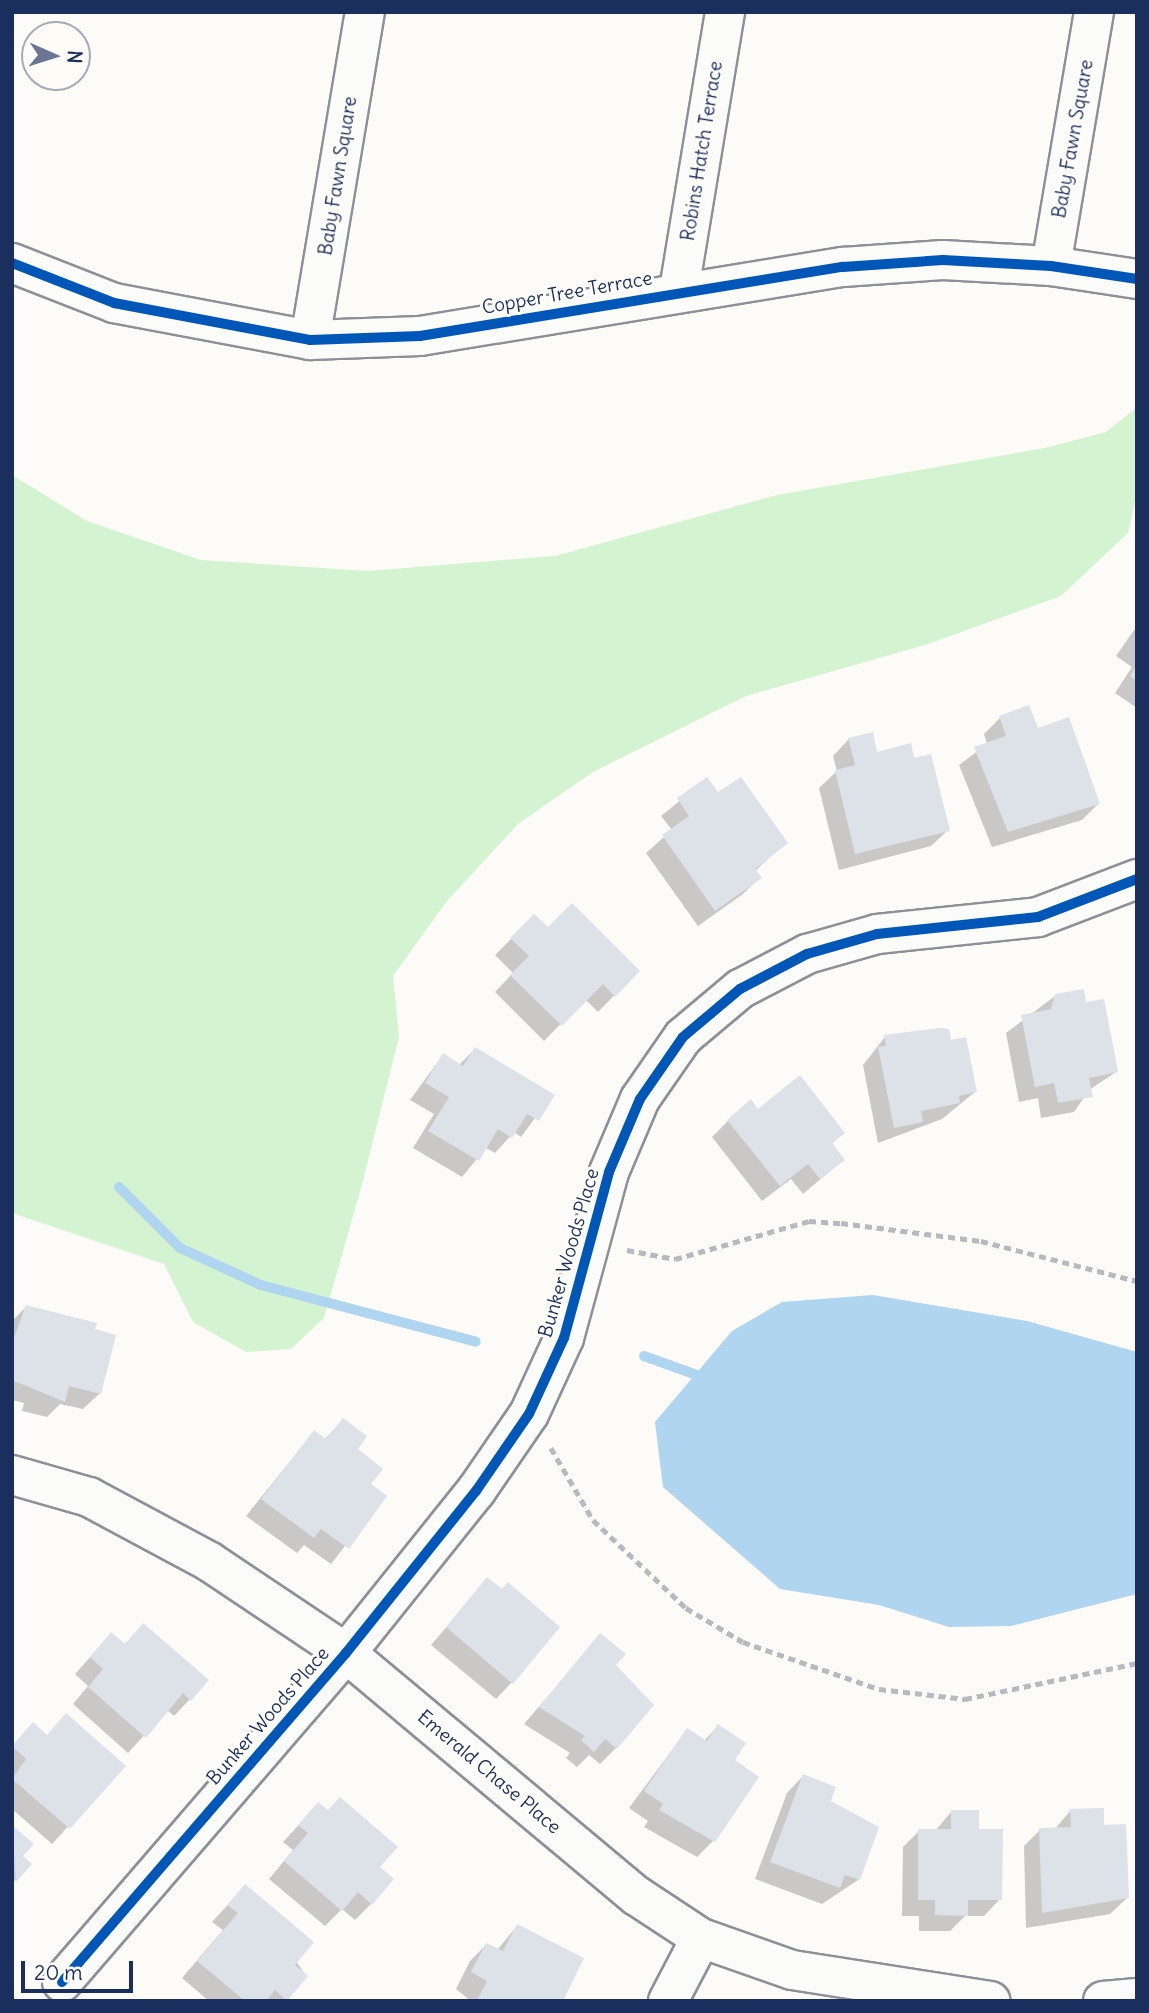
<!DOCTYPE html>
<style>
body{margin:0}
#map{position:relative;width:1149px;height:2013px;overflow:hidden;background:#fcfbf8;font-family:Delius,sans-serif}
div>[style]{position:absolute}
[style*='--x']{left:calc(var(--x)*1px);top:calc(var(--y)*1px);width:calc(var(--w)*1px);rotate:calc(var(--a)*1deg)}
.green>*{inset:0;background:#d4f3d0}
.water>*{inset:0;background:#afd5f0}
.shadow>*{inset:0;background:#0003}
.stream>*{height:10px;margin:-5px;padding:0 5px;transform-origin:5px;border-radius:5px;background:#afd5f0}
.building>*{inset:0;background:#dde1e8}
.path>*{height:4.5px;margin-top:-2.25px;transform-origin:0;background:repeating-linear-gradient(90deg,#b6b9bd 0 7px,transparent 0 12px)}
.roads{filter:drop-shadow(2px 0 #8c9097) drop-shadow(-2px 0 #8c9097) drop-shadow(0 2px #8c9097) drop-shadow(0 -2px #8c9097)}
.minor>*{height:38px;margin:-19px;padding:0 19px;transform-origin:19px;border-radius:19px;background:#fbfbf9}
.cycleway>*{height:10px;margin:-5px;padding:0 5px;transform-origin:5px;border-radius:5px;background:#0057b8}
span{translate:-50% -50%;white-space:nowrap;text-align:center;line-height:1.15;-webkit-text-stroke:6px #fdfcf7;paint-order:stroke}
.street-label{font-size:19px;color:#1b2f5e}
.frame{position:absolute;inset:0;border:14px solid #1b2f5e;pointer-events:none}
.north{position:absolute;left:21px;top:21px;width:70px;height:70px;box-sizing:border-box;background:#fdfcf7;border:2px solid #a3aaba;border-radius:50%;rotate:93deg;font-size:19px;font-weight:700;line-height:28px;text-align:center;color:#1b2f5e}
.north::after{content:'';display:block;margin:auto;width:24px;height:32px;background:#6a7694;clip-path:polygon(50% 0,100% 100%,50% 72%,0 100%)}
.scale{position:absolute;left:21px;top:1961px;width:112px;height:32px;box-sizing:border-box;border:4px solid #1b2f5e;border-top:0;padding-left:9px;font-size:21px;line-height:24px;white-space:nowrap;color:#1b2f5e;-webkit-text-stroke:5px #fdfcf7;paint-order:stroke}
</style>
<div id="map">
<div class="green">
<i style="clip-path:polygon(1137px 407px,1137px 492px,1128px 533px,1061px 596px,928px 644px,746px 696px,593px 772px,518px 824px,447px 901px,393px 976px,399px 1037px,362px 1184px,324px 1318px,291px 1349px,246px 1352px,193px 1322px,164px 1264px,12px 1213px,12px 475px,87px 521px,201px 560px,368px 571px,555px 556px,777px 495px,1045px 448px,1106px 432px)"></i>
</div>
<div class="water">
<i style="clip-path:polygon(873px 1295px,1027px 1321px,1137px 1352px,1137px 1594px,1011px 1626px,949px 1627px,879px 1605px,780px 1589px,663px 1487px,655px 1422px,732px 1331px,782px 1302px)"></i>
</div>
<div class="shadow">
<i style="clip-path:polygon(1137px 626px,1137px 708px,1115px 693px,1132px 667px,1116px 656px)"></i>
<i style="clip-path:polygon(1000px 718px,1036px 730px,1098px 804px,1082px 820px,992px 847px,959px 765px,987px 744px,984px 734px)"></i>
<i style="clip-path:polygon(849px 739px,876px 754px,913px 760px,948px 830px,931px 846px,839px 870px,819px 788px,837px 771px,833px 756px)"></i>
<i style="clip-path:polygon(707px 779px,718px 795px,785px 843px,755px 871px,759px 878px,743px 894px,698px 926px,646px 853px,672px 830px,661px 816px)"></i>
<i style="clip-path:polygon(534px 916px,548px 930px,638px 971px,598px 1012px,585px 999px,544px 1041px,495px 992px,513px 973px,495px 955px)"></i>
<i style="clip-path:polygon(1055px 996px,1085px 1004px,1116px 1072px,1089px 1090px,1074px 1112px,1041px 1118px,1038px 1098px,1019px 1102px,1006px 1033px)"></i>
<i style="clip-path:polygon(885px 1037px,950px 1042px,975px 1092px,942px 1119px,878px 1143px,863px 1065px)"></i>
<i style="clip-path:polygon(475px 1049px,552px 1095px,521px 1137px,514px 1132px,495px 1153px,486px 1148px,462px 1177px,413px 1148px,434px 1114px,410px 1100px,443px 1055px,459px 1065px)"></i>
<i style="clip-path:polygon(758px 1111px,843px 1132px,831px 1145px,843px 1160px,803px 1194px,791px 1179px,762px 1201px,712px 1137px,728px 1121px)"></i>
<i style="clip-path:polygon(26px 1307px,93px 1330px,100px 1393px,83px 1409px,60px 1404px,47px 1417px,22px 1411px,24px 1403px,12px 1400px,12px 1321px)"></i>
<i style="clip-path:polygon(343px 1420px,369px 1484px,384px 1496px,331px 1564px,304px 1545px,297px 1553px,246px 1516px,314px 1432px,324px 1440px)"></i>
<i style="clip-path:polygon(487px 1580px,512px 1682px,496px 1699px,431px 1645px)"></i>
<i style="clip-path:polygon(143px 1625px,190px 1699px,174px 1716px,167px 1710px,128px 1753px,73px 1704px,88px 1686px,75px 1674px,111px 1634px,124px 1645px)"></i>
<i style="clip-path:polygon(601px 1635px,614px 1665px,616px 1748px,600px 1764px,589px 1755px,577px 1767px,566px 1758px,570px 1753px,524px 1724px)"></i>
<i style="clip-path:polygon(718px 1726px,732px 1761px,713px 1841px,697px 1857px,644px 1827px,648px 1821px,629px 1808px,687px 1730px,704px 1741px)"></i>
<i style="clip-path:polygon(46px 1736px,123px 1766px,52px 1844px,12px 1809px,12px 1746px)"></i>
<i style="clip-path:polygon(803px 1776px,828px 1802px,877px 1828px,858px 1880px,822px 1904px,755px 1879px,787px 1793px)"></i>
<i style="clip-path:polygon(318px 1804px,378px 1868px,371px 1904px,355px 1920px,342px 1909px,325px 1926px,269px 1879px,293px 1850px,283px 1842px)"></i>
<i style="clip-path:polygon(1071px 1810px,1102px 1827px,1127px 1898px,1110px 1914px,1026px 1928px,1024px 1846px,1040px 1830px,1055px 1829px)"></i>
<i style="clip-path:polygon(952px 1811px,977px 1830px,1000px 1899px,984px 1916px,965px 1916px,950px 1931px,919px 1931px,919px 1916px,902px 1916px,903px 1847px,919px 1831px,935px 1831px)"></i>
<i style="clip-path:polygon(12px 1828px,20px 1856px,30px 1864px,12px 1884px)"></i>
<i style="clip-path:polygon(245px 1886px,306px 1976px,285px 2001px,209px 2001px,182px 1978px,223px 1930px,212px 1922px)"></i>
<i style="clip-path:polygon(517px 1926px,561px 2001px,471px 2001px,456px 1989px,470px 1961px,486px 1945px,497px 1950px)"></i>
</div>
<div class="stream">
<i style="--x:119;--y:1187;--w:86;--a:45"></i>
<i style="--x:180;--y:1248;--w:89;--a:24.6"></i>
<i style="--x:261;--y:1285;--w:222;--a:14.8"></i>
<i style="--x:644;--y:1356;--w:68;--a:19.8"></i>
</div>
<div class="building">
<i style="clip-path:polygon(1137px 665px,1137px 681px,1130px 676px)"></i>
<i style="clip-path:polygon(1029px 705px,1038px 728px,1069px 717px,1100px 804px,1008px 832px,974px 747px,1006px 736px,999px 716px)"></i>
<i style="clip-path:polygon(873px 732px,877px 752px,911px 743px,914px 758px,931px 754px,950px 831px,855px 854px,835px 770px,855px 765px,848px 738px)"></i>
<i style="clip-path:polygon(707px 777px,718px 792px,741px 777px,788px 843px,755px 869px,762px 878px,715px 911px,662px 835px,689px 816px,677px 798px)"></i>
<i style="clip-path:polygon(572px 903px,640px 971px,615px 997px,603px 984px,562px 1026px,510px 975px,529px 956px,510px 938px,534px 914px,548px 927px)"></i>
<i style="clip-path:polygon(1084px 989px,1086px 1002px,1104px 999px,1118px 1072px,1089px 1078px,1093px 1097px,1058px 1103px,1054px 1083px,1035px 1087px,1021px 1015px,1051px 1009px,1055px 994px)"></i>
<i style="clip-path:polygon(939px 1028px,949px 1029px,951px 1040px,966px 1037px,977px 1092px,959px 1096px,960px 1103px,921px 1111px,923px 1122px,894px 1128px,878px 1047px,886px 1046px,884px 1035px)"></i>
<i style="clip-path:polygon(475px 1047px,555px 1095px,539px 1121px,527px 1114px,512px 1138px,498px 1129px,479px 1161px,428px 1131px,449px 1097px,425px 1083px,443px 1053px,463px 1066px)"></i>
<i style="clip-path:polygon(800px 1075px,845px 1133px,832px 1143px,845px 1160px,820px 1179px,808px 1164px,780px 1186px,727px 1120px,751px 1099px,758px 1109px)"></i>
<i style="clip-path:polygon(26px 1305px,97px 1323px,95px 1329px,116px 1335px,101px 1394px,69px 1386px,65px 1402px,12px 1380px,12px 1343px)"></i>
<i style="clip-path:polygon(343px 1418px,367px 1436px,358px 1449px,383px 1469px,371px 1484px,387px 1496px,349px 1549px,321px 1529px,314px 1538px,261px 1499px,314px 1430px,326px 1439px)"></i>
<i style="clip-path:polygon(487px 1577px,502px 1589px,508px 1582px,560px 1627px,513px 1684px,446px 1627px)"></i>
<i style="clip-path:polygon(143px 1623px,209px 1680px,191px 1701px,183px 1693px,146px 1738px,88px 1687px,103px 1669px,90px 1657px,111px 1632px,125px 1644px)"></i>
<i style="clip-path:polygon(600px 1633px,626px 1654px,616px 1665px,654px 1705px,617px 1749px,605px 1739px,594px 1752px,581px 1740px,585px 1736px,539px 1707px)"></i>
<i style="clip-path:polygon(66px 1713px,126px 1766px,70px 1829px,12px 1779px,26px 1759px,12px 1746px,33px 1722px,47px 1735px)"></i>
<i style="clip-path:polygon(718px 1724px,746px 1743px,735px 1760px,759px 1777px,715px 1842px,659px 1810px,663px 1804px,644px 1791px,687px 1728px,707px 1741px)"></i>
<i style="clip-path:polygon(803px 1774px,836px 1787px,831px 1801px,879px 1827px,860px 1880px,845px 1875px,840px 1888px,770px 1862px)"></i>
<i style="clip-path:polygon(340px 1797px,398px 1847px,380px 1867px,394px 1879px,372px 1905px,358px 1892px,342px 1911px,284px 1861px,308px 1833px,298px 1825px,318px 1802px,328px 1810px)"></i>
<i style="clip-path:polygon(1104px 1808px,1104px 1825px,1126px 1824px,1129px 1898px,1042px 1913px,1039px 1828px,1071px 1827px,1070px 1809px)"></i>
<i style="clip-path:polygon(951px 1810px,979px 1810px,979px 1829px,1003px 1829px,1002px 1900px,968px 1900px,968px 1916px,935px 1915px,935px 1900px,918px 1900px,918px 1829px,951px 1829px)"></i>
<i style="clip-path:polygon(12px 1825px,34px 1844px,23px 1856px,32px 1864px,16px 1882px)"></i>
<i style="clip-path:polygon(245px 1884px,314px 1942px,295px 1965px,308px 1976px,287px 2001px,275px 1990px,266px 2001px,245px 2001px,197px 1961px,238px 1913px,227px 1905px)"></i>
<i style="clip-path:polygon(517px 1924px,584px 1958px,563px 2001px,477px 2001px,487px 1981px,471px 1972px,486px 1943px,503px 1951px)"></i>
</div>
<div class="path">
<i style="--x:627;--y:1250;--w:49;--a:10.6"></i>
<i style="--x:675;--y:1259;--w:139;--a:-15.8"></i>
<i style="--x:809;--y:1221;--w:32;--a:4"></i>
<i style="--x:841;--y:1223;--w:141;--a:7.3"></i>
<i style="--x:981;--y:1241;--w:161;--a:14.4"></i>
<i style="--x:551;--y:1448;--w:83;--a:59.7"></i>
<i style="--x:593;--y:1520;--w:128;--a:43.4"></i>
<i style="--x:686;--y:1608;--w:66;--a:30.8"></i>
<i style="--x:743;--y:1642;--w:144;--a:19.1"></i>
<i style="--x:879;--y:1689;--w:87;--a:6.6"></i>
<i style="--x:965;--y:1699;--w:176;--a:-11.8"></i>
</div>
<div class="roads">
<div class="minor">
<i style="--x:12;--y:263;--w:110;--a:21.4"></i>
<i style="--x:114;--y:303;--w:199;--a:10.7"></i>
<i style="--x:310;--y:340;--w:110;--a:-2.1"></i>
<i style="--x:420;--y:336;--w:429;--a:-9.3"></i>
<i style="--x:843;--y:267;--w:100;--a:-4"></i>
<i style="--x:943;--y:260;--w:108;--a:3.2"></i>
<i style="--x:1051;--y:266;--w:87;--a:8.6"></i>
<i style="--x:1051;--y:266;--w:258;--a:-80.4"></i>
<i style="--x:679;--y:290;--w:282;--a:-80.6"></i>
<i style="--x:310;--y:340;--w:333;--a:-80.5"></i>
<i style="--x:12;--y:1475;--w:80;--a:15.9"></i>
<i style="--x:89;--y:1497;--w:137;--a:28.2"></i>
<i style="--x:210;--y:1562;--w:164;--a:33.8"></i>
<i style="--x:346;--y:1653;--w:379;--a:39.9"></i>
<i style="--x:637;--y:1896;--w:77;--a:33.3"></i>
<i style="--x:701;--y:1938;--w:96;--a:19.4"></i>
<i style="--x:792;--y:1970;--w:201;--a:8.9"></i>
<i style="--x:62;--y:1982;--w:435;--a:-49.2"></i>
<i style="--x:346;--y:1653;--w:208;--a:-51.3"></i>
<i style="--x:476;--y:1491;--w:93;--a:-55.5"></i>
<i style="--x:529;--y:1414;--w:84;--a:-65.3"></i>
<i style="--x:564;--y:1338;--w:172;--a:-74.8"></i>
<i style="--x:609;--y:1172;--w:79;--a:-67"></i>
<i style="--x:640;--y:1099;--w:75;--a:-55.3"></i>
<i style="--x:683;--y:1037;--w:75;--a:-40.1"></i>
<i style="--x:740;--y:989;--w:76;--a:-27.6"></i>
<i style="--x:807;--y:954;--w:73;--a:-15.9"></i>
<i style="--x:877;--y:934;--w:162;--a:-6"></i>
<i style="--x:1038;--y:917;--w:106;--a:-21"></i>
<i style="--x:668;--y:2001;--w:71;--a:-62.4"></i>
<i style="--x:1103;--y:2001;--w:34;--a:-5"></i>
</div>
</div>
<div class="cycleway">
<i style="--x:12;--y:263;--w:110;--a:21.4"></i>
<i style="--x:114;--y:303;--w:199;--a:10.7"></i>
<i style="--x:310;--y:340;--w:110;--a:-2.1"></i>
<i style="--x:420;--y:336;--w:429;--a:-9.3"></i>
<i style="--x:843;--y:267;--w:100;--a:-4"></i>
<i style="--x:943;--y:260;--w:108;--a:3.2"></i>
<i style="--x:1051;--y:266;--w:87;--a:8.6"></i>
<i style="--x:62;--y:1982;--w:435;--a:-49.2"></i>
<i style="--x:346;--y:1653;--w:208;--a:-51.3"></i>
<i style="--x:476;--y:1491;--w:93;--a:-55.5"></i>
<i style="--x:529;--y:1414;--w:84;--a:-65.3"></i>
<i style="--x:564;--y:1338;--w:172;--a:-74.8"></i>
<i style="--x:609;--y:1172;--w:79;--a:-67"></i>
<i style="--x:640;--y:1099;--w:75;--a:-55.3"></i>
<i style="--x:683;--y:1037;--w:75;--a:-40.1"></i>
<i style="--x:740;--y:989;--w:76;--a:-27.6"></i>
<i style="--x:807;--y:954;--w:73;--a:-15.9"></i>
<i style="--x:877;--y:934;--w:162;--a:-6"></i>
<i style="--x:1038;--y:917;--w:106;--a:-21"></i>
</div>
<div class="street-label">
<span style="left:1073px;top:139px;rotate:-80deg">Baby Fawn Square</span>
<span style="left:702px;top:151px;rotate:-81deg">Robins Hatch Terrace</span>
<span style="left:338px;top:176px;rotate:-81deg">Baby Fawn Square</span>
<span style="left:567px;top:293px;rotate:-10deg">Copper Tree Terrace</span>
<span style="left:569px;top:1253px;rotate:-74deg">Bunker Woods Place</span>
<span style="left:268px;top:1716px;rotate:-49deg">Bunker Woods Place</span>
<span style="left:489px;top:1772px;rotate:40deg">Emerald Chase Place</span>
</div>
<div class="frame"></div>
<div class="north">N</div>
<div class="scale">20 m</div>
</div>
